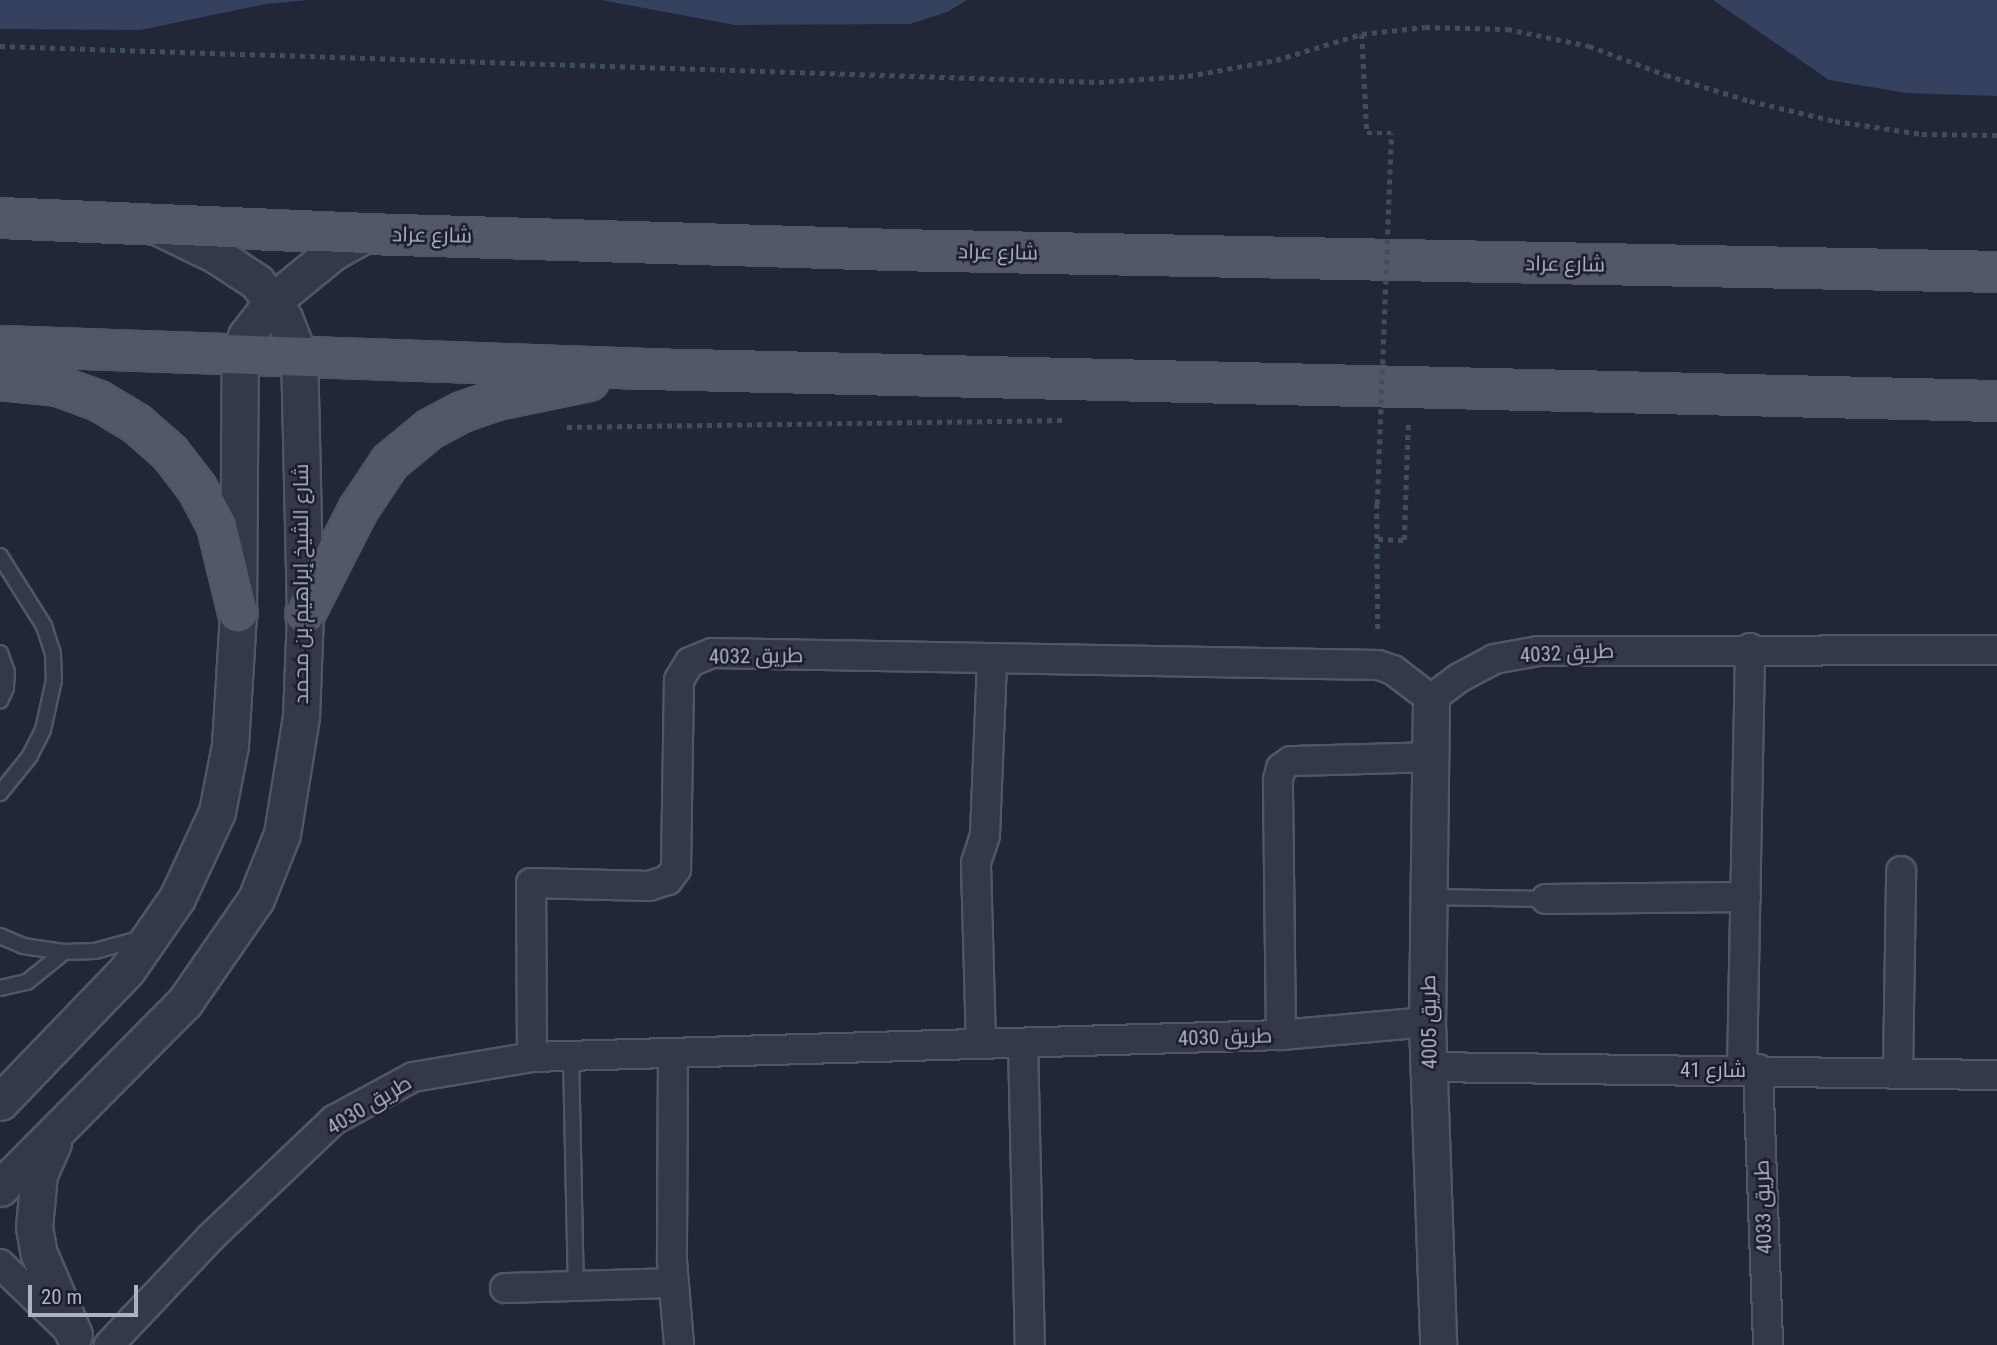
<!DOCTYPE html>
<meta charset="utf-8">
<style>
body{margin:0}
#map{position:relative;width:1997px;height:1345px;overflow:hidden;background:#212737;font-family:"Roboto Condensed",Cairo,sans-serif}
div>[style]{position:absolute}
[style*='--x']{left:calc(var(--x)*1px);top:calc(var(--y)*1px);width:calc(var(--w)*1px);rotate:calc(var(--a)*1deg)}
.water>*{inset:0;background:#36415f}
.path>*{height:4.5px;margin-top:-2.25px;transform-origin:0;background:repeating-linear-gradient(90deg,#404f55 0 5px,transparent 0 10px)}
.roads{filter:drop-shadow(2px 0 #515665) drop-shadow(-2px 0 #515665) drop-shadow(0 2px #515665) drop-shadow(0 -2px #515665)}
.service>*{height:14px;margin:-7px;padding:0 7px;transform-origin:7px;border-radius:7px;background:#343947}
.minor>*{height:28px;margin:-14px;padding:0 14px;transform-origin:14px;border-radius:14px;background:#343947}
.tertiary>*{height:35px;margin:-17.5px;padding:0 17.5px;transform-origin:17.5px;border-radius:17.5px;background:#343947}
.primary>*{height:38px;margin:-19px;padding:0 19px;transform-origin:19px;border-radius:19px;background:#525867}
.path-bridge>*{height:4.5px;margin-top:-2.25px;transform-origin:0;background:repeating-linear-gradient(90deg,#404f55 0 5px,transparent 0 10px)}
span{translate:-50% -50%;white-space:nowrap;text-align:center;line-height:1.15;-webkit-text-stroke:5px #1a1e2c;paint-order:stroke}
.street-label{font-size:21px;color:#aeb3c4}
.scale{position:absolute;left:28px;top:1285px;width:110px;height:32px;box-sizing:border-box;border:4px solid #aeb3c4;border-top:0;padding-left:9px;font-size:21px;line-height:24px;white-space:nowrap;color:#aeb3c4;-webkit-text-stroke:5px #1a1e2c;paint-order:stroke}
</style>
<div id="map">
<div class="water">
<i style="clip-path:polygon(0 0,309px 0,266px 4px,140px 30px,0 29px)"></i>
<i style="clip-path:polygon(601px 0,967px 0,947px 12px,910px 24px,735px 25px)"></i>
<i style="clip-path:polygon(1713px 0,1997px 0,1997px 96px,1906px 93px,1829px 80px)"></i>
</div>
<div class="path">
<i style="--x:1362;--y:34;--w:99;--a:87.1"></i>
<i style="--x:1367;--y:133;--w:24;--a:0"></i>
<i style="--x:0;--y:46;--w:1100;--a:1.88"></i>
<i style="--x:1099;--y:82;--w:89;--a:-3.9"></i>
<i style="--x:1188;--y:76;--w:89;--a:-10.3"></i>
<i style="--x:1276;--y:60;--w:90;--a:-16.8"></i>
<i style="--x:1362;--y:34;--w:63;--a:-6.3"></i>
<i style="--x:1425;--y:27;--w:82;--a:1.4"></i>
<i style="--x:1507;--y:29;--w:84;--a:11.7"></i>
<i style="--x:1589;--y:46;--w:82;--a:20.6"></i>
<i style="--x:1666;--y:75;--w:88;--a:17.2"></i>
<i style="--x:1750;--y:101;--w:87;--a:13.2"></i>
<i style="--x:1835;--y:121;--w:88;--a:8.5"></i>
<i style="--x:1922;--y:134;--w:75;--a:0.8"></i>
<i style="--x:567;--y:427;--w:495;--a:-0.8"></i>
<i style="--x:1377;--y:504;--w:129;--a:89.6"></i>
<i style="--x:1378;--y:539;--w:26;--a:2"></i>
<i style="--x:1404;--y:540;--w:117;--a:-88"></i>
</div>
<div class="roads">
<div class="service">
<i style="--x:0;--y:556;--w:83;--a:57.8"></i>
<i style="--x:44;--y:626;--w:29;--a:72"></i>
<i style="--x:53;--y:654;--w:26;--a:88"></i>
<i style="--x:54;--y:680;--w:51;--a:102.4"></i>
<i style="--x:43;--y:730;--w:29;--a:117"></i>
<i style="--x:30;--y:756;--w:48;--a:129"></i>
<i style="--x:0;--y:653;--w:20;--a:70"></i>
<i style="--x:7;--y:672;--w:16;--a:94"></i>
<i style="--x:6;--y:688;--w:14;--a:115"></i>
<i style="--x:1429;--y:897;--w:117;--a:1"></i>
<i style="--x:0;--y:936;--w:25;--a:23"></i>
<i style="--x:23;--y:946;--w:41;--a:8.3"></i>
<i style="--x:64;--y:952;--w:31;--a:-2"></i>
<i style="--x:95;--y:951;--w:46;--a:-15.3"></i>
<i style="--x:0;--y:988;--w:28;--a:-13"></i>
<i style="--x:27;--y:982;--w:48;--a:-39"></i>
<i style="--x:571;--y:1055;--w:231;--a:88.8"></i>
</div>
<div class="minor">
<i style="--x:1546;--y:899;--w:200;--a:-0.6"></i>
<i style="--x:1281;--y:1035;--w:255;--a:-90.7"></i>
<i style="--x:1278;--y:780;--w:12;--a:-76"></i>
<i style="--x:1281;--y:768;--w:12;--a:-35"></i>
<i style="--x:1291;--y:761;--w:140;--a:-1.6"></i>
<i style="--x:1023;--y:1043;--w:302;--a:88.7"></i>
<i style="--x:981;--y:1044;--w:181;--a:-91.6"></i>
<i style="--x:976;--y:863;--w:29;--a:-72"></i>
<i style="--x:985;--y:835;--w:175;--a:-87.7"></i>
<i style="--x:673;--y:1053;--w:208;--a:90.3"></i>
<i style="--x:672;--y:1261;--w:84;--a:85.2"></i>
<i style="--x:532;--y:1057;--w:174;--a:-90.3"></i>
<i style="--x:531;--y:883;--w:118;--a:1.5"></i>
<i style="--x:649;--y:886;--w:20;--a:-18"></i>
<i style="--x:668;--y:880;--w:14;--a:-54"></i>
<i style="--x:676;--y:869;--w:189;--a:-89.1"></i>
<i style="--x:679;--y:680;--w:21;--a:-59"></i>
<i style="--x:690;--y:662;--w:24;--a:-22"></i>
<i style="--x:712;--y:653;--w:666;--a:1.03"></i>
<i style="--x:1378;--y:665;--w:16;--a:18"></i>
<i style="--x:1393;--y:670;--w:48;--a:37.3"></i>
<i style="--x:1431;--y:699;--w:35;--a:-37"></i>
<i style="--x:1459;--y:678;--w:40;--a:-28"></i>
<i style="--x:1494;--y:659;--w:45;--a:-10.3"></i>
<i style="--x:1538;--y:651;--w:459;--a:-0.1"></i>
<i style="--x:1429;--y:1067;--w:568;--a:0.81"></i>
<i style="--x:1758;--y:1069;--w:276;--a:87.9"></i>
<i style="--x:1742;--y:1071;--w:423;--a:-88.9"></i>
<i style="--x:1898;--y:1073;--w:202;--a:-89.1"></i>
<i style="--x:0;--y:1264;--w:97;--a:43.7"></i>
<i style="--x:505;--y:1288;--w:167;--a:-1.7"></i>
<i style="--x:109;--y:1345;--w:149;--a:-46.6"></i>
<i style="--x:211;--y:1237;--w:170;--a:-43.6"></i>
<i style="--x:334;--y:1120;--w:90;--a:-28.6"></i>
<i style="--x:413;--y:1077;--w:121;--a:-9.5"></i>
<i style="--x:532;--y:1057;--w:749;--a:-1.68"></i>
<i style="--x:1281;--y:1035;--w:147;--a:-5.1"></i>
</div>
<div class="tertiary">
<i style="--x:1431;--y:699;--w:323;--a:90.7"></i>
<i style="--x:1427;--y:1022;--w:323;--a:88"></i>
<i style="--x:0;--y:1102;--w:183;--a:-46.1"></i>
<i style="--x:127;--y:970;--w:88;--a:-55.2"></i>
<i style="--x:177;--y:898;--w:95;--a:-65.1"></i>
<i style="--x:217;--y:812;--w:68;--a:-79"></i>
<i style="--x:230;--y:745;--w:132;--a:-86.5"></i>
<i style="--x:238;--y:613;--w:258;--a:-89.6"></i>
<i style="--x:240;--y:355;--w:20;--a:-72"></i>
<i style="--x:246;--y:336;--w:44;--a:-52.4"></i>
<i style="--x:273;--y:301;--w:77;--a:-39.2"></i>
<i style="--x:333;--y:252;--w:38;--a:-29"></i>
<i style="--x:53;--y:1143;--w:34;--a:114"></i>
<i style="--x:39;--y:1174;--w:53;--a:95.4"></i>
<i style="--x:34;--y:1227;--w:27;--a:80"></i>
<i style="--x:39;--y:1254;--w:88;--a:66.6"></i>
<i style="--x:0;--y:1188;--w:261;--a:-45.2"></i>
<i style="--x:184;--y:1003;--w:126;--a:-55.3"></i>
<i style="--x:256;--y:899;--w:70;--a:-68.2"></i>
<i style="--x:282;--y:834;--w:119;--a:-80.8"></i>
<i style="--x:301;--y:717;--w:103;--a:-87.8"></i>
<i style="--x:305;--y:614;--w:258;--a:-91.3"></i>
<i style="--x:299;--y:356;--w:41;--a:-111.5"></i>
<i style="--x:284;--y:318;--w:45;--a:-126.9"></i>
<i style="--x:257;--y:282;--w:49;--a:-146.6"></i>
<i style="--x:216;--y:255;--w:67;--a:-154.2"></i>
</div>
<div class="primary">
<i style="--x:0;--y:218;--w:366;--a:2.5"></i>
<i style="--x:366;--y:234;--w:529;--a:1.73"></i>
<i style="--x:895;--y:250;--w:1102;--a:1.14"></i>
<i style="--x:0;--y:346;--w:647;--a:2.04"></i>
<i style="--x:647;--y:369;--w:1350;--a:1.36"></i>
<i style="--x:0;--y:380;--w:58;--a:5.9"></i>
<i style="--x:58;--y:386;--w:44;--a:20.1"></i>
<i style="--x:99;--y:401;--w:44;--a:31.2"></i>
<i style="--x:137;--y:424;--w:44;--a:41.3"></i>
<i style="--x:170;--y:453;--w:44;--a:52.4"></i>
<i style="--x:197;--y:488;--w:43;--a:62.2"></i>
<i style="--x:217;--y:526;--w:89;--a:76.4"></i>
<i style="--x:305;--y:614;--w:117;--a:-63"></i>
<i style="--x:358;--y:510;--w:58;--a:-56.3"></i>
<i style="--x:390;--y:462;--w:52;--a:-39.5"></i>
<i style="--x:430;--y:429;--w:36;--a:-28"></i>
<i style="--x:462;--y:412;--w:37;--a:-19"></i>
<i style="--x:497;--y:400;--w:94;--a:-11.7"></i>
</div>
</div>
<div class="path-bridge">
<i style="--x:1377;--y:504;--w:371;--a:-87.8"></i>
</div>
<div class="street-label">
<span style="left:432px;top:235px;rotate:1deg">شارع عراد</span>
<span style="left:998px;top:252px;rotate:1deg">شارع عراد</span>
<span style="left:1565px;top:264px;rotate:1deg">شارع عراد</span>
<span style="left:301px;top:584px;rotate:-90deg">شارع الشيخ إبراهيم بن محمد</span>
<span style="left:1567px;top:653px;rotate:-3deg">طريق 4032</span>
<span style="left:756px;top:656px;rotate:-1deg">طريق 4032</span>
<span style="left:1429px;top:1022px;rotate:-91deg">طريق 4005</span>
<span style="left:1225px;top:1037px;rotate:-2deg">طريق 4030</span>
<span style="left:1713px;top:1070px">شارع 41</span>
<span style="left:369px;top:1105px;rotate:-31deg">طريق 4030</span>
<span style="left:1763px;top:1207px;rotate:-92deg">طريق 4033</span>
</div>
<div class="scale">20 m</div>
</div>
